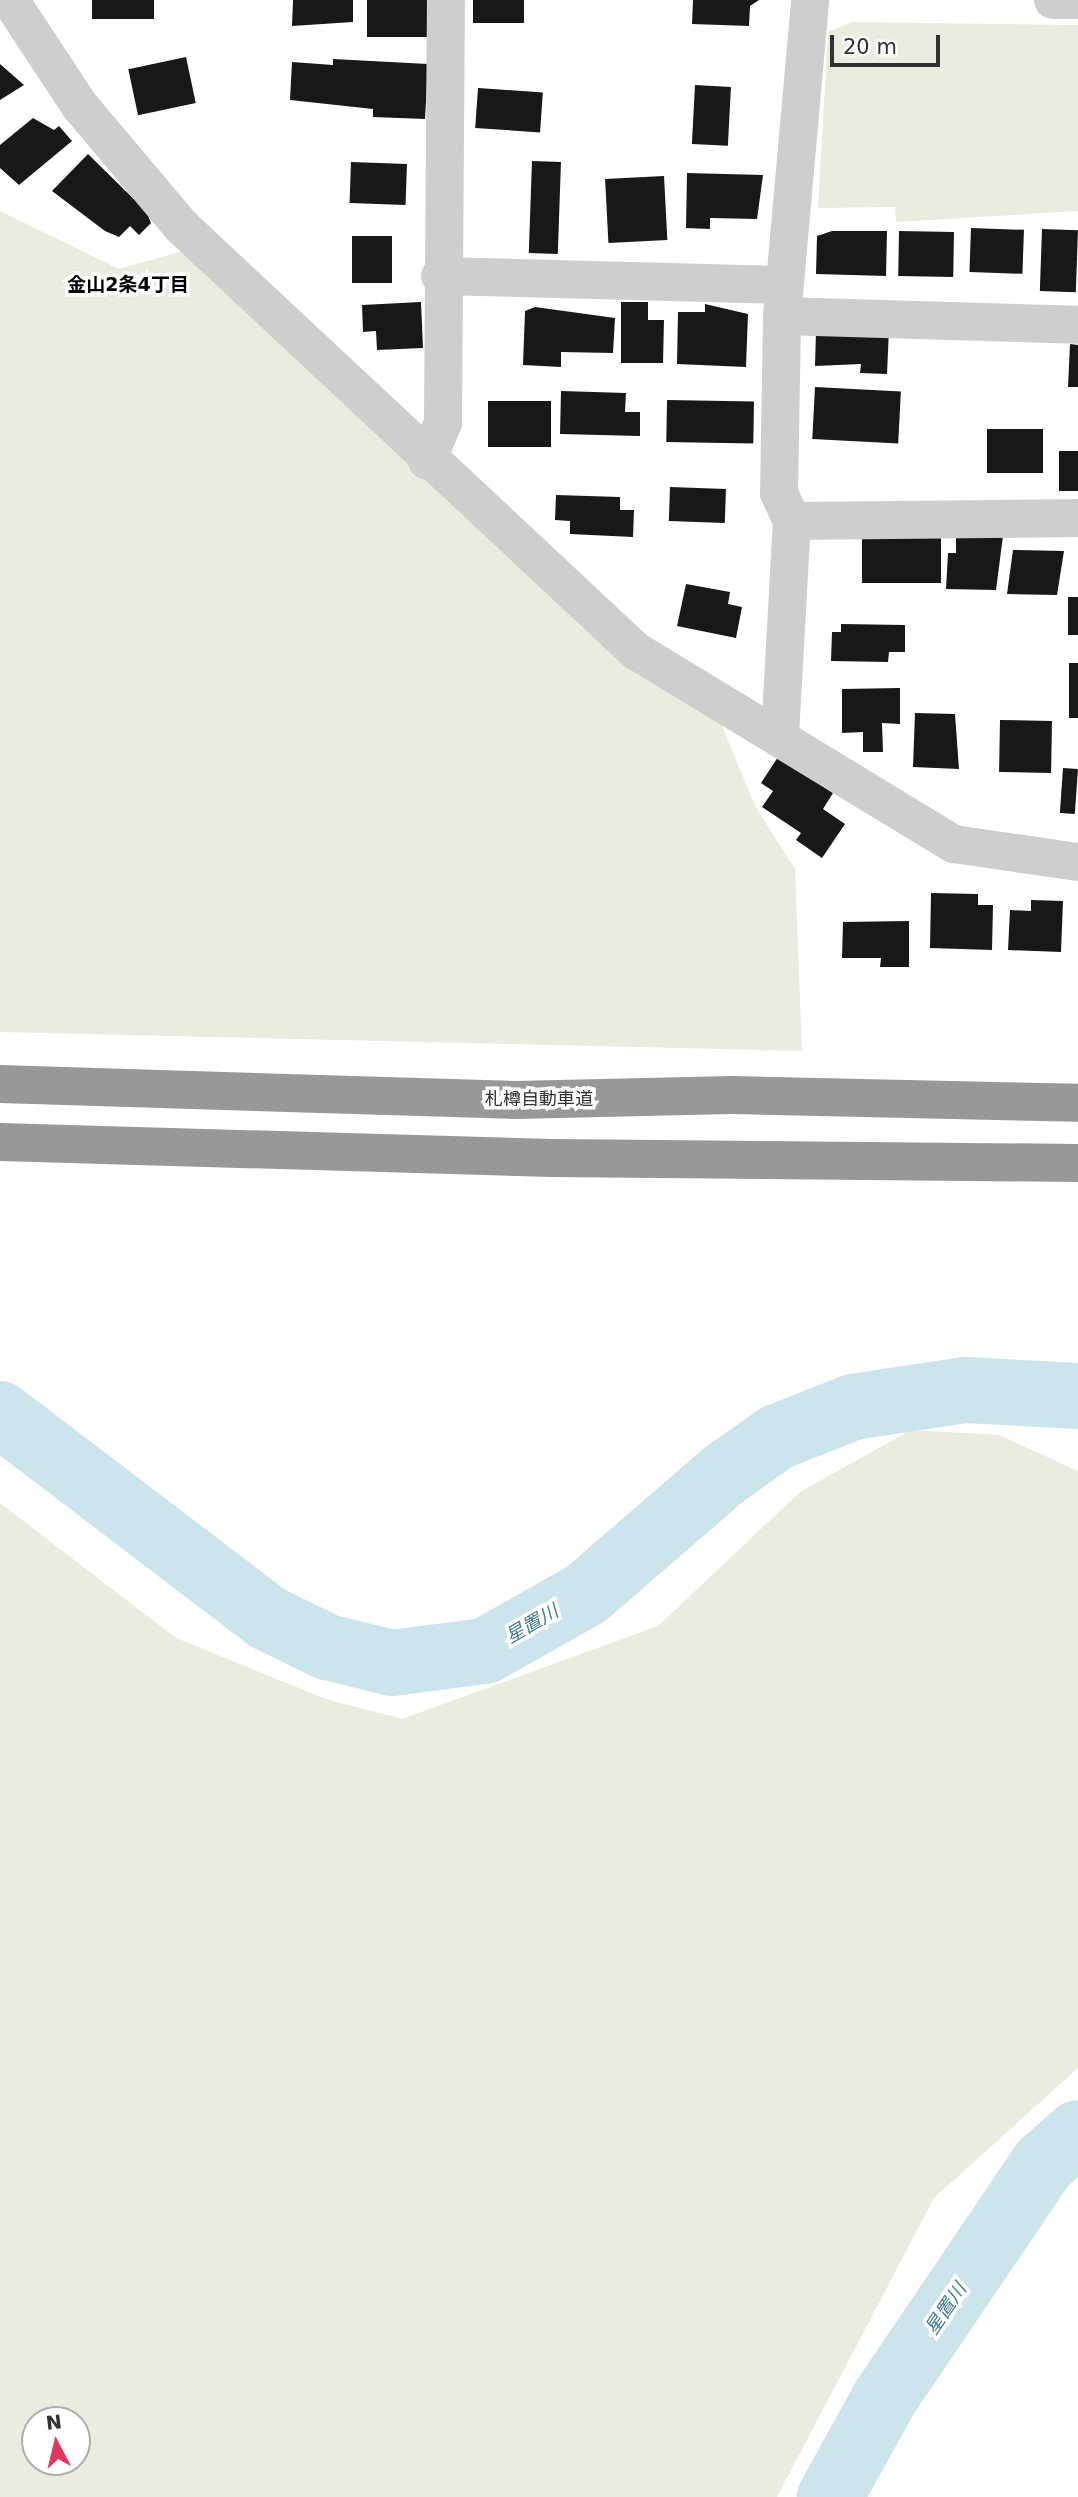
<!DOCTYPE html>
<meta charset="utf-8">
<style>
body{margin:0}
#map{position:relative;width:1078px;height:2497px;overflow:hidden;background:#fff;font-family:"DejaVu Sans","Noto Sans JP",sans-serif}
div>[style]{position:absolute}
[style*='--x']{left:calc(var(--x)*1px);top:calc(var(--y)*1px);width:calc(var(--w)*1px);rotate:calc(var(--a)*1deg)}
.green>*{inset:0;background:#e9eddf}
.river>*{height:66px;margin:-33px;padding:0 33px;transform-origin:33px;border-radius:33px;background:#cce4ec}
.building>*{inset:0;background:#181818;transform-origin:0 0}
.minor>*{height:38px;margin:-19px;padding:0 19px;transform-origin:19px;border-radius:19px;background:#cecece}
.motorway>*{height:38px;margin:-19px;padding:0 19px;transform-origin:19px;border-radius:19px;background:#989898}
span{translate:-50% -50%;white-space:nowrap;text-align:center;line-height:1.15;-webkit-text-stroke:7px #fff;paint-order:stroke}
.street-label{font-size:18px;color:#313131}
.neighbourhood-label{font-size:19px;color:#000;font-weight:700}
.water-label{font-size:19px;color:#3f7e92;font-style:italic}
.north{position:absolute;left:21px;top:2406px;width:70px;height:70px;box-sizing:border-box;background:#fff;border:2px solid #adadad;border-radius:50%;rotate:353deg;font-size:19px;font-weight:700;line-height:28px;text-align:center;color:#313131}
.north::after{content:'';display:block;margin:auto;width:24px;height:32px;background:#e2385d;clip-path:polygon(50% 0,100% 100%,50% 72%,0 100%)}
.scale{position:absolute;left:830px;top:35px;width:110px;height:32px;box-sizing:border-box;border:4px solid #313131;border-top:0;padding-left:9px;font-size:21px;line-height:24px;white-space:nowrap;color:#313131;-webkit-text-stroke:5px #fff;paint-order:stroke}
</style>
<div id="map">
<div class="green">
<i style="clip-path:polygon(852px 22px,1078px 25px,1078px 211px,896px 222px,895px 207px,818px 208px,828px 32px)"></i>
<i style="clip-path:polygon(0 211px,119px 269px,190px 249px,715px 709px,755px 806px,795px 869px,802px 1051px,0 1032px)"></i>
<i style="clip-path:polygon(evenodd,911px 1430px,999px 1435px,1078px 1471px,1078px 2068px,934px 2198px,777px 2497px,0 2497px,0 1503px,176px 1638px,326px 1699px,402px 1719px,658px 1626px,800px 1492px,911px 1430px,35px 2420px,77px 2420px,77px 2462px,35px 2462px,35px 2420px)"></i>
</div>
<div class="river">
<i style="--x:0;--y:1414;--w:337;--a:37.3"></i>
<i style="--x:268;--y:1618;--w:66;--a:26.2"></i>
<i style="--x:327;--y:1647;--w:67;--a:13.8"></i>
<i style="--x:392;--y:1663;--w:94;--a:-7.4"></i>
<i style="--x:485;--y:1651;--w:116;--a:-29.4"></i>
<i style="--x:586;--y:1594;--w:180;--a:-40.9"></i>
<i style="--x:722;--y:1476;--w:67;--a:-35.3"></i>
<i style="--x:777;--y:1437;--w:82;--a:-21.5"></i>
<i style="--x:853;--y:1407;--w:114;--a:-8.6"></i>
<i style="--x:966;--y:1390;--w:112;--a:3.1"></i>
<i style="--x:830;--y:2497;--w:112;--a:-61.1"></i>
<i style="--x:884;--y:2399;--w:285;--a:-55.9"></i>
<i style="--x:1044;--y:2163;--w:45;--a:-41.4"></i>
</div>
<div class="building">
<i style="left:92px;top:0;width:62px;height:19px"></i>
<i style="clip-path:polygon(293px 0,353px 0,353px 22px,292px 26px)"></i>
<i style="left:367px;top:0;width:61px;height:37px"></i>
<i style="left:473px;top:0;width:51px;height:23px"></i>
<i style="clip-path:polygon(693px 0,759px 0,750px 6px,749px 26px,692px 24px)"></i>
<i style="left:186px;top:57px;width:47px;height:59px;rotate:78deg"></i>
<i style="clip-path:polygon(333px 59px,428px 64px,425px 119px,373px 117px,373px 109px,290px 100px,292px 62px,333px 65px)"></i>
<i style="clip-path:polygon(0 64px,24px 85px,0 100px)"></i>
<i style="left:695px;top:85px;width:36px;height:59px;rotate:3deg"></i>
<i style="left:478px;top:88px;width:65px;height:40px;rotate:4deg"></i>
<i style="clip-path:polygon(33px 118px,54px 130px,59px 126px,72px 141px,19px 185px,0 168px,0 145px)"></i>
<i style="clip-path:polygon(88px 154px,146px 211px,151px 223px,139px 235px,130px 226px,119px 237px,105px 231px,52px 191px)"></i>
<i style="left:532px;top:161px;width:29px;height:92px;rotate:2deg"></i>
<i style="left:351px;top:162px;width:56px;height:41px;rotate:2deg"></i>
<i style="clip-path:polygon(687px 173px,763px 175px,757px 219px,710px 218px,710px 229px,686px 228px)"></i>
<i style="left:664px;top:176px;width:64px;height:59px;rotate:87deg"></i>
<i style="left:971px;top:228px;width:53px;height:44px;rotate:2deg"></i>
<i style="left:1042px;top:229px;width:36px;height:62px;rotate:2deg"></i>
<i style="clip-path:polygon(832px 231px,887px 231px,886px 276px,816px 274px,817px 236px)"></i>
<i style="left:899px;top:231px;width:55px;height:45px;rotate:1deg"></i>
<i style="left:352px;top:236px;width:40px;height:47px"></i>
<i style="clip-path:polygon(421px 302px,423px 348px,377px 350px,376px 331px,363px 332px,362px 305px)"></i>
<i style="clip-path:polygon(621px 302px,648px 302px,648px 320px,664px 320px,663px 363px,621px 363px)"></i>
<i style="clip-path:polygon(705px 304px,748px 314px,746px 367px,677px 364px,678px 312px,705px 312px)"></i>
<i style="clip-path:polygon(535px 307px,615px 318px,613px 353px,561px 352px,561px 367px,523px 365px,525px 311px)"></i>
<i style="clip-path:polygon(889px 329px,887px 374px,860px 373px,861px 364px,815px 366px,816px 331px)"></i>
<i style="clip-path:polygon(1070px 344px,1078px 345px,1078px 387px,1068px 387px)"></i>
<i style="left:815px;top:387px;width:86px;height:52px;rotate:3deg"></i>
<i style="clip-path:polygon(561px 391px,626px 393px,625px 412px,640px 412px,640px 436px,560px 434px)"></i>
<i style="left:667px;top:400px;width:87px;height:42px;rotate:1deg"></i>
<i style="left:551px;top:401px;width:46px;height:63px;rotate:90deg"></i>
<i style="left:987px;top:429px;width:56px;height:44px"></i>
<i style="left:1059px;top:451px;width:19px;height:40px"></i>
<i style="left:670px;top:487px;width:56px;height:34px;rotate:2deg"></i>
<i style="clip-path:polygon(556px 495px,620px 497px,620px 510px,634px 510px,633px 537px,570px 534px,570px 521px,555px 520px)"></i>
<i style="left:862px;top:529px;width:79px;height:54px"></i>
<i style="clip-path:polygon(956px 535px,1003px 536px,996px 590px,946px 589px,948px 553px,956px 553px)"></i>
<i style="clip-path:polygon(1013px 550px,1064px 551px,1057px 595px,1007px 594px)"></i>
<i style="clip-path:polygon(686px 584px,730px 592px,728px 604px,742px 607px,736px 638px,677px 626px)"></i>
<i style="left:1068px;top:597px;width:10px;height:38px"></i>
<i style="clip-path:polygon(841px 624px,905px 625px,905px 652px,889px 652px,888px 662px,831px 661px,832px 632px,841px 632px)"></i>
<i style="left:1069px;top:663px;width:9px;height:55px"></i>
<i style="clip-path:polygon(900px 688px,900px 724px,882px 723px,883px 752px,863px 752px,863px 732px,842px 733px,842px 689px)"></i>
<i style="clip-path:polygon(915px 713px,955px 714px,959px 769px,913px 767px)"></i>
<i style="left:1000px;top:720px;width:52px;height:52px;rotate:1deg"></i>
<i style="clip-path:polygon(778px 757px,833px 793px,823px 809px,845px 824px,822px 858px,796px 840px,801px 833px,762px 807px,773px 791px,761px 783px)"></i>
<i style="left:1063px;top:768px;width:15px;height:45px;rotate:4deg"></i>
<i style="clip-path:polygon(931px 893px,978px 894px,978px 905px,993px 905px,992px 950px,930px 948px)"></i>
<i style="clip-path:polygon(1031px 900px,1063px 901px,1061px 952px,1008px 950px,1010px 910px,1031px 911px)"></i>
<i style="clip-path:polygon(909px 921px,909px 967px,880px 967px,881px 958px,842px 958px,843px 922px)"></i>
</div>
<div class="minor">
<i style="--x:10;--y:0;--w:127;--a:56.6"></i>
<i style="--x:80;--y:106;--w:157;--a:49.9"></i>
<i style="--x:181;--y:226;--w:623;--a:43.05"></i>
<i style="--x:636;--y:651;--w:372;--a:31.3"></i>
<i style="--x:954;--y:844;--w:125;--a:8.3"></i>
<i style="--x:1053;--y:0;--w:25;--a:0"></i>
<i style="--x:440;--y:276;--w:344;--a:1.5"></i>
<i style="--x:782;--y:316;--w:296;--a:1.7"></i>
<i style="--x:427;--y:461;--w:41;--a:-67.2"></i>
<i style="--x:443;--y:423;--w:423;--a:-89.6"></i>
<i style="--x:792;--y:521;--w:286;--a:-0.6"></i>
<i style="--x:780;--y:735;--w:214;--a:-86.8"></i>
<i style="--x:792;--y:521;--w:31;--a:-115"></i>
<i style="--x:779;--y:493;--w:177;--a:-89"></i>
<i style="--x:782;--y:316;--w:317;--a:-84.9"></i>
</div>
<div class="motorway">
<i style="--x:0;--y:1084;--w:515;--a:1.78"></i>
<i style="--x:515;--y:1100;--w:217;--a:-1.3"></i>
<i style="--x:732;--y:1095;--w:346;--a:1.3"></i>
<i style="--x:0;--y:1142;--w:552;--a:1.66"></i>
<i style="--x:552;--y:1158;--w:526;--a:0.54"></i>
</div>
<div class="street-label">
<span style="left:539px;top:1099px">札樽自動車道</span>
</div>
<div class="neighbourhood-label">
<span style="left:128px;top:285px">金山2条4丁目</span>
</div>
<div class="water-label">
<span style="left:532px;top:1624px;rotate:-30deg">星置川</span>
<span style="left:946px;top:2309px;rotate:-56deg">星置川</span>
</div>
<div class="north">N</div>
<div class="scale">20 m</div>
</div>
